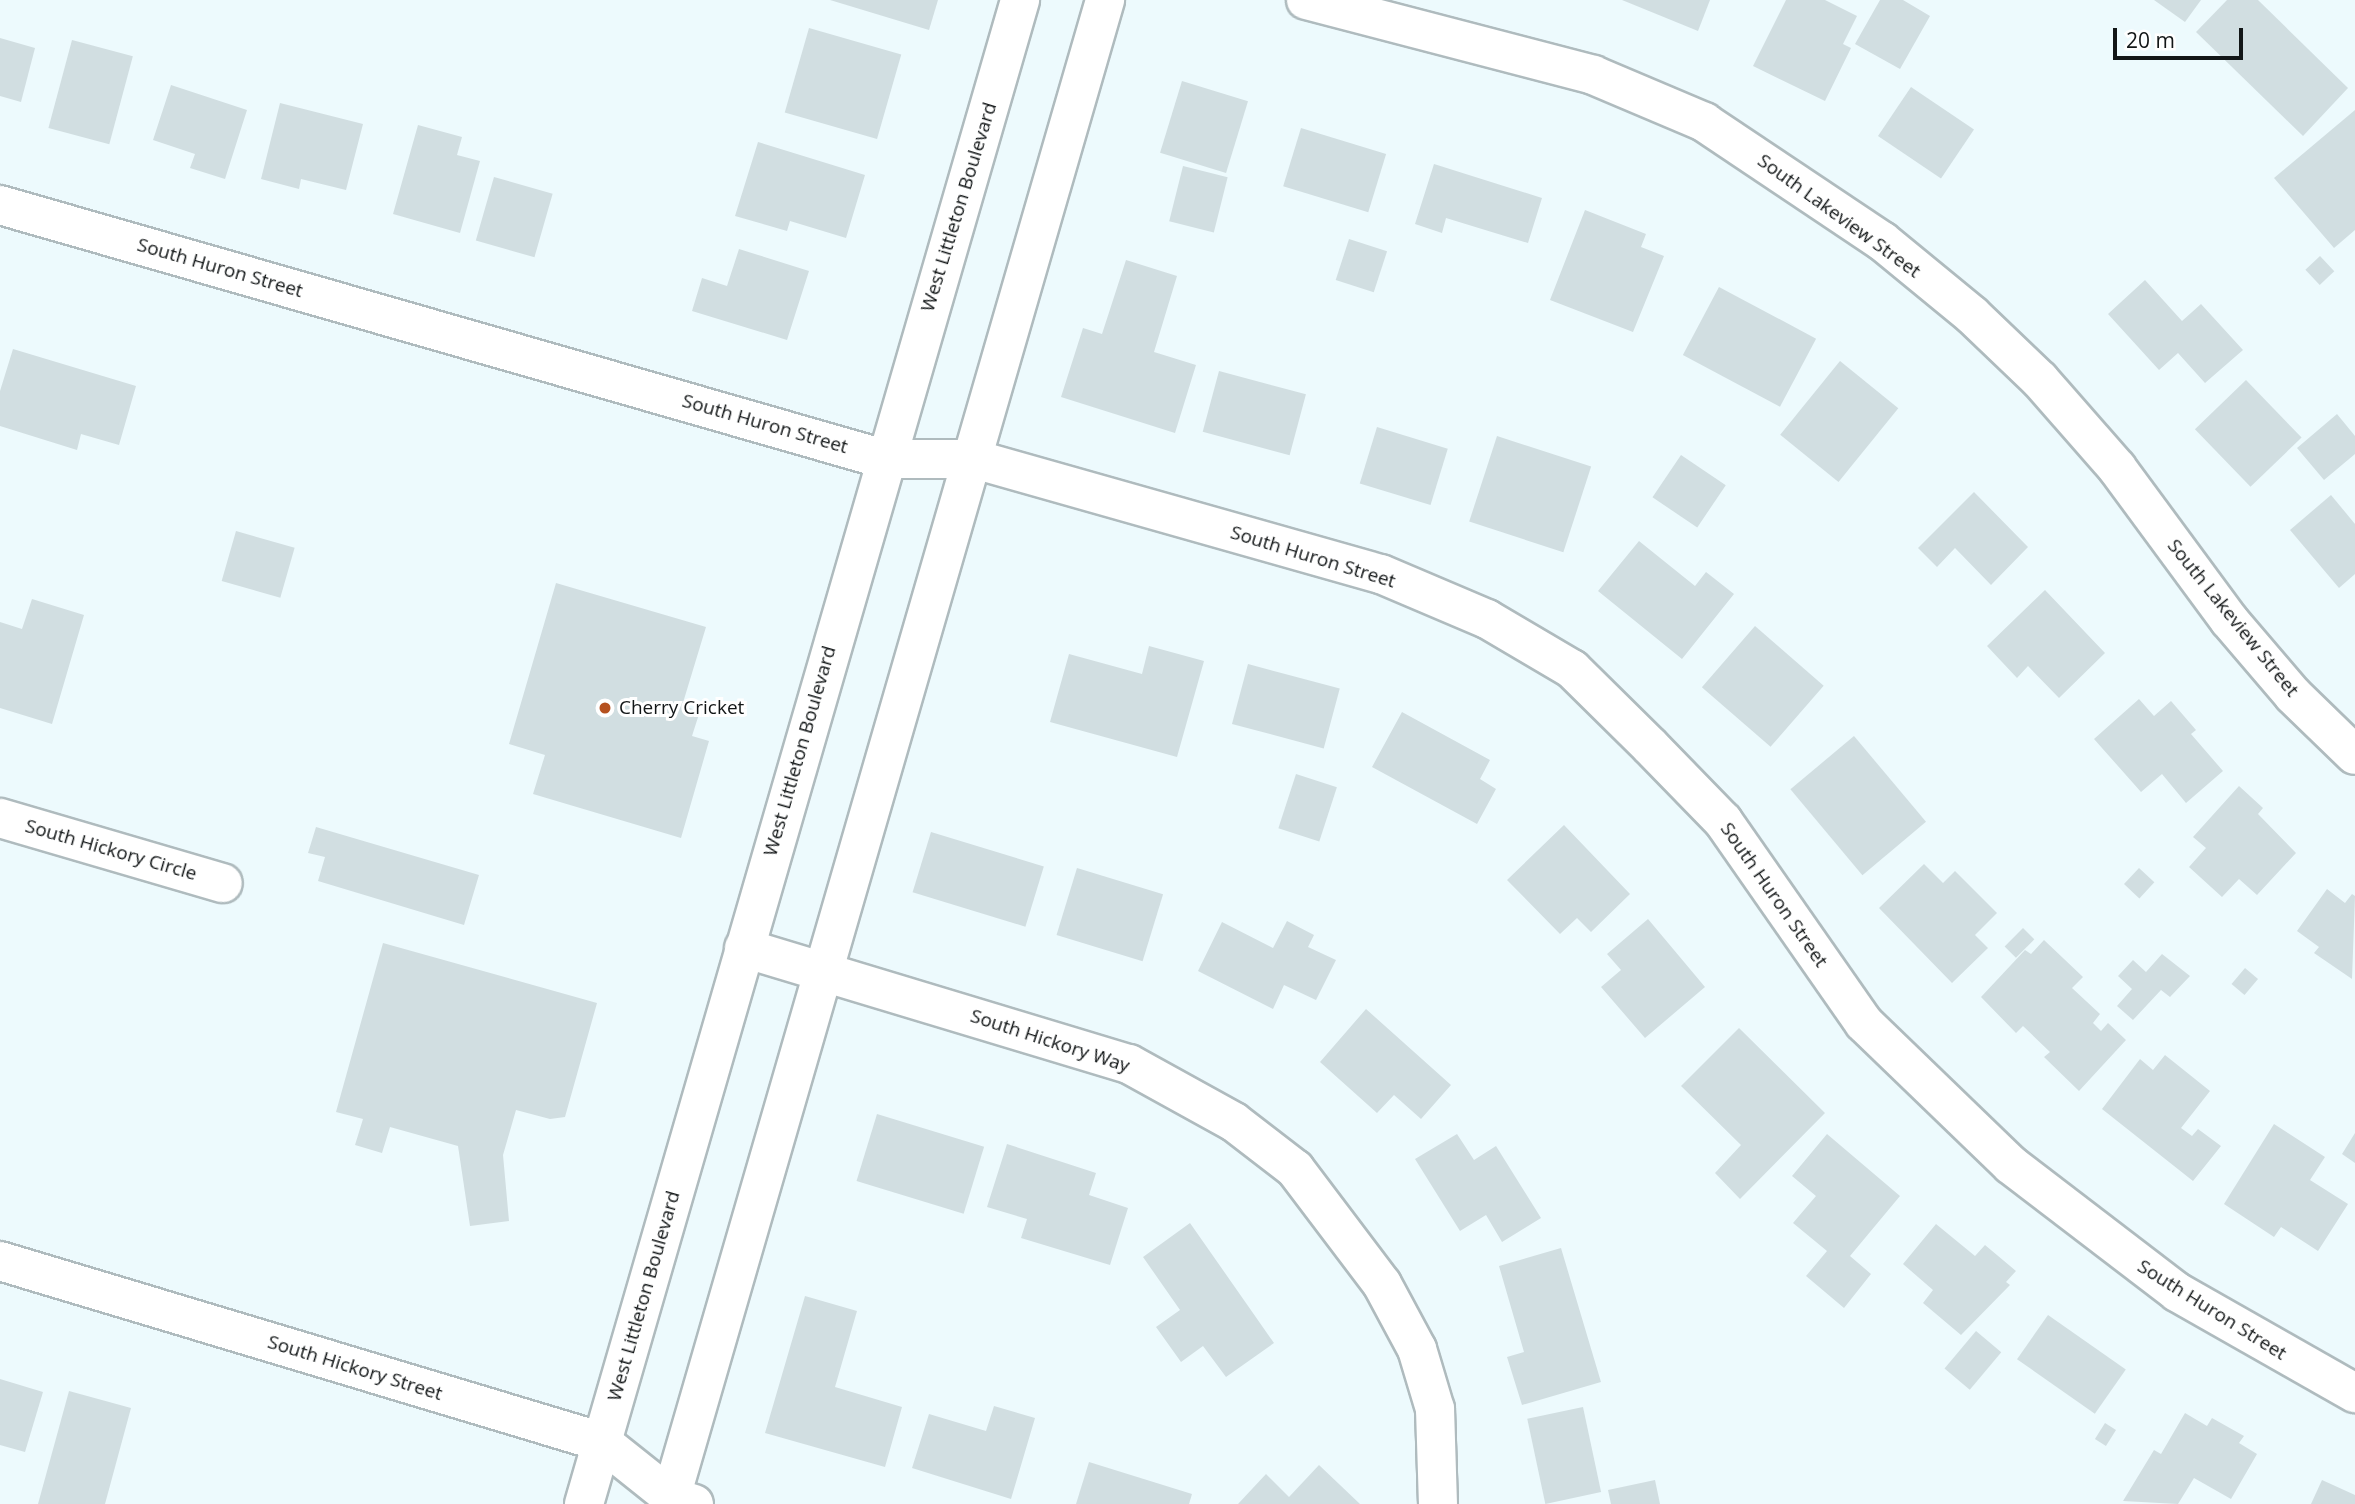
<!DOCTYPE html>
<style>
body{margin:0}
#map{position:relative;width:2355px;height:1504px;overflow:hidden;background:#edfafd;font-family:"Open Sans",sans-serif}
div>[style]{position:absolute}
[style*='--x']{left:calc(var(--x)*1px);top:calc(var(--y)*1px);width:calc(var(--w)*1px);rotate:calc(var(--a)*1deg)}
.building>*{inset:0;background:#d1dee1;transform-origin:0 0}
.roads{filter:drop-shadow(2px 0 #afbbbe) drop-shadow(-2px 0 #afbbbe) drop-shadow(0 2px #afbbbe) drop-shadow(0 -2px #afbbbe)}
.minor>*{height:38px;margin:-19px;padding:0 19px;transform-origin:19px;border-radius:19px;background:#fff}
.secondary>*{height:38px;margin:-19px;padding:0 19px;transform-origin:19px;border-radius:19px;background:#fff}
.dots>*{width:19px;height:19px;translate:-50% -50%;box-sizing:border-box;border:4px solid #fff;border-radius:50%}
span{translate:-50% -50%;white-space:nowrap;text-align:center;line-height:1.15;-webkit-text-stroke:6px #fff;paint-order:stroke}
.street-label{font-size:19px;color:#121617}
.poi-label{font-size:19px;color:#121617}
.left{translate:0 -50%;text-align:left}
.scale{position:absolute;left:2113px;top:28px;width:130px;height:32px;box-sizing:border-box;border:4px solid #121617;border-top:0;padding-left:9px;font-size:21px;line-height:24px;white-space:nowrap;color:#121617;-webkit-text-stroke:5px #fff;paint-order:stroke}
</style>
<div id="map">
<div class="building">
<i style="clip-path:polygon(830px 0,938px 0,929px 30px)"></i>
<i style="clip-path:polygon(1622px 0,1710px 0,1698px 31px)"></i>
<i style="clip-path:polygon(1786px 0,1825px 0,1857px 16px,1843px 44px,1851px 48px,1825px 101px,1753px 66px)"></i>
<i style="clip-path:polygon(1880px 0,1903px 0,1930px 16px,1900px 69px,1855px 44px)"></i>
<i style="clip-path:polygon(2154px 0,2201px 0,2185px 22px)"></i>
<i style="clip-path:polygon(2227px 0,2258px 0,2348px 88px,2303px 136px,2196px 32px)"></i>
<i style="left:809px;top:28px;width:96px;height:88px;rotate:16deg"></i>
<i style="clip-path:polygon(0 38px,35px 48px,21px 102px,0 96px)"></i>
<i style="left:72px;top:40px;width:63px;height:91px;rotate:15deg"></i>
<i style="left:1182px;top:81px;width:69px;height:75px;rotate:17deg"></i>
<i style="clip-path:polygon(171px 85px,247px 110px,225px 179px,190px 168px,195px 154px,153px 140px)"></i>
<i style="left:1911px;top:87px;width:76px;height:59px;rotate:34deg"></i>
<i style="clip-path:polygon(280px 103px,363px 124px,346px 190px,301px 179px,299px 189px,261px 179px)"></i>
<i style="clip-path:polygon(2355px 110px,2355px 230px,2334px 248px,2274px 178px)"></i>
<i style="clip-path:polygon(418px 125px,462px 137px,457px 155px,480px 161px,460px 233px,393px 214px)"></i>
<i style="left:1301px;top:128px;width:89px;height:61px;rotate:17deg"></i>
<i style="clip-path:polygon(758px 142px,865px 175px,846px 238px,790px 221px,787px 231px,735px 216px)"></i>
<i style="clip-path:polygon(1434px 164px,1542px 198px,1528px 243px,1446px 218px,1442px 233px,1415px 224px)"></i>
<i style="left:1183px;top:166px;width:46px;height:57px;rotate:14deg"></i>
<i style="left:494px;top:177px;width:61px;height:66px;rotate:16deg"></i>
<i style="clip-path:polygon(1585px 210px,1646px 234px,1641px 247px,1664px 256px,1633px 332px,1550px 300px)"></i>
<i style="left:1349px;top:239px;width:40px;height:43px;rotate:18deg"></i>
<i style="clip-path:polygon(739px 249px,809px 271px,787px 340px,692px 311px,702px 278px,727px 286px)"></i>
<i style="left:2320px;top:256px;width:21px;height:20px;rotate:47deg"></i>
<i style="clip-path:polygon(1126px 260px,1177px 276px,1154px 352px,1196px 365px,1175px 433px,1061px 397px,1083px 328px,1102px 334px)"></i>
<i style="clip-path:polygon(2145px 280px,2182px 321px,2201px 304px,2243px 350px,2205px 383px,2178px 353px,2159px 370px,2108px 314px)"></i>
<i style="left:1719px;top:287px;width:110px;height:77px;rotate:28deg"></i>
<i style="clip-path:polygon(13px 349px,136px 386px,119px 445px,81px 434px,77px 450px,0 426px,0 391px)"></i>
<i style="left:1840px;top:361px;width:75px;height:95px;rotate:39deg"></i>
<i style="left:1219px;top:371px;width:90px;height:63px;rotate:15deg"></i>
<i style="left:2246px;top:380px;width:80px;height:71px;rotate:46deg"></i>
<i style="clip-path:polygon(2337px 414px,2355px 436px,2355px 454px,2324px 480px,2297px 448px)"></i>
<i style="left:1377px;top:427px;width:74px;height:59px;rotate:17deg"></i>
<i style="left:1497px;top:436px;width:99px;height:90px;rotate:18deg"></i>
<i style="left:1681px;top:455px;width:54px;height:51px;rotate:34deg"></i>
<i style="clip-path:polygon(1974px 492px,2028px 547px,1991px 585px,1955px 548px,1937px 567px,1918px 548px)"></i>
<i style="clip-path:polygon(2331px 495px,2355px 524px,2355px 574px,2339px 588px,2290px 530px)"></i>
<i style="left:236px;top:531px;width:61px;height:52px;rotate:16deg"></i>
<i style="clip-path:polygon(1639px 541px,1695px 586px,1706px 572px,1734px 594px,1682px 659px,1598px 591px)"></i>
<i style="clip-path:polygon(556px 583px,706px 627px,682px 706px,700px 711px,692px 736px,709px 741px,681px 838px,533px 794px,545px 755px,509px 744px)"></i>
<i style="clip-path:polygon(2045px 590px,2105px 653px,2059px 698px,2028px 666px,2017px 678px,1987px 646px)"></i>
<i style="clip-path:polygon(32px 599px,84px 615px,52px 724px,0 708px,0 622px,22px 629px)"></i>
<i style="left:1755px;top:626px;width:91px;height:81px;rotate:41deg"></i>
<i style="clip-path:polygon(1149px 646px,1204px 661px,1177px 757px,1050px 722px,1069px 654px,1142px 674px)"></i>
<i style="left:1248px;top:664px;width:95px;height:62px;rotate:15deg"></i>
<i style="clip-path:polygon(2139px 699px,2154px 716px,2171px 701px,2196px 730px,2191px 734px,2223px 771px,2186px 803px,2162px 774px,2141px 792px,2094px 739px)"></i>
<i style="clip-path:polygon(1402px 712px,1490px 760px,1480px 779px,1496px 789px,1477px 824px,1372px 767px)"></i>
<i style="left:1854px;top:736px;width:112px;height:83px;rotate:50deg"></i>
<i style="left:1296px;top:774px;width:43px;height:57px;rotate:18deg"></i>
<i style="clip-path:polygon(2239px 786px,2263px 808px,2258px 814px,2296px 853px,2257px 895px,2239px 879px,2222px 897px,2189px 867px,2206px 848px,2193px 837px)"></i>
<i style="clip-path:polygon(1564px 825px,1630px 894px,1591px 932px,1577px 918px,1560px 934px,1507px 880px)"></i>
<i style="clip-path:polygon(316px 827px,479px 875px,464px 925px,318px 881px,325px 857px,308px 853px)"></i>
<i style="left:931px;top:832px;width:118px;height:63px;rotate:17deg"></i>
<i style="clip-path:polygon(1924px 864px,1943px 883px,1955px 871px,1997px 913px,1975px 935px,1988px 948px,1952px 983px,1879px 908px)"></i>
<i style="left:1077px;top:868px;width:90px;height:70px;rotate:17deg"></i>
<i style="left:2139px;top:868px;width:21px;height:22px;rotate:43deg"></i>
<i style="clip-path:polygon(2327px 889px,2345px 903px,2352px 894px,2355px 896px,2352px 979px,2314px 953px,2319px 947px,2297px 931px)"></i>
<i style="clip-path:polygon(1648px 919px,1705px 987px,1645px 1038px,1601px 987px,1621px 970px,1607px 954px)"></i>
<i style="clip-path:polygon(1287px 921px,1314px 935px,1308px 947px,1336px 960px,1316px 1000px,1284px 985px,1273px 1009px,1198px 971px,1222px 922px,1273px 948px)"></i>
<i style="left:2023px;top:928px;width:16px;height:26px;rotate:45deg"></i>
<i style="clip-path:polygon(2044px 940px,2083px 977px,2072px 988px,2100px 1014px,2093px 1023px,2101px 1031px,2108px 1023px,2126px 1040px,2079px 1091px,2044px 1057px,2050px 1052px,2023px 1026px,2016px 1033px,1981px 997px,2025px 950px,2031px 954px)"></i>
<i style="clip-path:polygon(383px 943px,597px 1003px,565px 1117px,550px 1119px,516px 1110px,503px 1155px,509px 1221px,470px 1226px,458px 1146px,390px 1127px,382px 1153px,355px 1145px,363px 1119px,336px 1112px)"></i>
<i style="clip-path:polygon(2162px 954px,2190px 976px,2170px 997px,2161px 990px,2133px 1020px,2117px 1006px,2132px 989px,2118px 976px,2133px 960px,2146px 972px)"></i>
<i style="left:2245px;top:968px;width:17px;height:21px;rotate:40deg"></i>
<i style="clip-path:polygon(1366px 1009px,1451px 1085px,1421px 1119px,1394px 1095px,1377px 1113px,1320px 1062px)"></i>
<i style="clip-path:polygon(1739px 1028px,1825px 1113px,1740px 1199px,1715px 1173px,1741px 1145px,1681px 1086px)"></i>
<i style="clip-path:polygon(2165px 1055px,2210px 1091px,2181px 1128px,2192px 1136px,2198px 1129px,2221px 1146px,2193px 1181px,2102px 1109px,2140px 1059px,2153px 1070px)"></i>
<i style="left:877px;top:1114px;width:112px;height:70px;rotate:17deg"></i>
<i style="clip-path:polygon(2274px 1124px,2325px 1157px,2310px 1180px,2348px 1204px,2318px 1251px,2281px 1227px,2274px 1237px,2224px 1204px)"></i>
<i style="clip-path:polygon(2355px 1133px,2355px 1163px,2342px 1154px)"></i>
<i style="clip-path:polygon(1457px 1134px,1474px 1160px,1496px 1146px,1541px 1218px,1502px 1242px,1486px 1215px,1460px 1231px,1415px 1159px)"></i>
<i style="clip-path:polygon(1827px 1134px,1900px 1196px,1850px 1256px,1871px 1274px,1844px 1308px,1806px 1276px,1827px 1251px,1793px 1223px,1816px 1196px,1792px 1176px)"></i>
<i style="clip-path:polygon(1007px 1144px,1096px 1173px,1089px 1195px,1128px 1208px,1110px 1265px,1021px 1238px,1027px 1219px,987px 1207px)"></i>
<i style="clip-path:polygon(1190px 1223px,1274px 1343px,1226px 1377px,1203px 1346px,1181px 1362px,1156px 1327px,1180px 1310px,1143px 1257px)"></i>
<i style="clip-path:polygon(1936px 1224px,1975px 1256px,1985px 1245px,2016px 1271px,2006px 1282px,2010px 1285px,1961px 1335px,1923px 1303px,1933px 1290px,1903px 1264px)"></i>
<i style="clip-path:polygon(1561px 1248px,1601px 1382px,1522px 1405px,1507px 1357px,1524px 1352px,1499px 1266px)"></i>
<i style="clip-path:polygon(805px 1296px,857px 1311px,835px 1387px,902px 1407px,885px 1467px,765px 1433px)"></i>
<i style="left:2048px;top:1315px;width:95px;height:54px;rotate:35deg"></i>
<i style="left:1976px;top:1331px;width:33px;height:49px;rotate:40deg"></i>
<i style="clip-path:polygon(0 1379px,43px 1392px,25px 1452px,0 1445px)"></i>
<i style="clip-path:polygon(69px 1391px,131px 1408px,105px 1504px,38px 1504px)"></i>
<i style="clip-path:polygon(994px 1406px,1035px 1418px,1011px 1499px,912px 1468px,929px 1414px,986px 1431px)"></i>
<i style="left:1583px;top:1407px;width:87px;height:57px;rotate:78deg"></i>
<i style="clip-path:polygon(2185px 1413px,2207px 1426px,2212px 1418px,2244px 1436px,2239px 1443px,2257px 1454px,2231px 1499px,2194px 1478px,2178px 1504px,2123px 1501px,2154px 1450px,2161px 1454px)"></i>
<i style="left:2105px;top:1423px;width:13px;height:19px;rotate:32deg"></i>
<i style="clip-path:polygon(1089px 1462px,1192px 1494px,1189px 1504px,1076px 1504px)"></i>
<i style="clip-path:polygon(1319px 1465px,1360px 1504px,1238px 1504px,1266px 1474px,1289px 1497px)"></i>
<i style="clip-path:polygon(1655px 1480px,1660px 1504px,1611px 1504px,1608px 1490px)"></i>
<i style="clip-path:polygon(2322px 1480px,2355px 1495px,2355px 1504px,2311px 1504px)"></i>
</div>
<div class="roads">
<div class="minor">
<i style="--x:1306;--y:0;--w:297;--a:14.6"></i>
<i style="--x:1593;--y:75;--w:121;--a:22.9"></i>
<i style="--x:1704;--y:122;--w:214;--a:33.8"></i>
<i style="--x:1882;--y:241;--w:117;--a:39.4"></i>
<i style="--x:1972;--y:315;--w:94;--a:43.7"></i>
<i style="--x:2040;--y:380;--w:117;--a:48.8"></i>
<i style="--x:2117;--y:468;--w:189;--a:53.6"></i>
<i style="--x:2229;--y:620;--w:99;--a:49.5"></i>
<i style="--x:2293;--y:695;--w:86;--a:44.1"></i>
<i style="--x:0;--y:205;--w:920;--a:16.03"></i>
<i style="--x:884;--y:459;--w:90;--a:0"></i>
<i style="--x:974;--y:459;--w:423;--a:15.8"></i>
<i style="--x:1381;--y:574;--w:115;--a:23"></i>
<i style="--x:1487;--y:619;--w:99;--a:30.5"></i>
<i style="--x:1572;--y:669;--w:110;--a:44.6"></i>
<i style="--x:1650;--y:746;--w:105;--a:45.8"></i>
<i style="--x:1723;--y:821;--w:246;--a:55.1"></i>
<i style="--x:1864;--y:1023;--w:204;--a:44"></i>
<i style="--x:2011;--y:1165;--w:209;--a:37.4"></i>
<i style="--x:2177;--y:1292;--w:205;--a:29.6"></i>
<i style="--x:0;--y:818;--w:232;--a:16.3"></i>
<i style="--x:744;--y:948;--w:402;--a:16.8"></i>
<i style="--x:1129;--y:1064;--w:120;--a:28.9"></i>
<i style="--x:1234;--y:1122;--w:77;--a:37.6"></i>
<i style="--x:1295;--y:1169;--w:144;--a:52.9"></i>
<i style="--x:1382;--y:1284;--w:74;--a:61.7"></i>
<i style="--x:1417;--y:1349;--w:63;--a:73.3"></i>
<i style="--x:1435;--y:1409;--w:95;--a:88.2"></i>
<i style="--x:0;--y:1261;--w:629;--a:16.73"></i>
<i style="--x:602;--y:1442;--w:88;--a:38.6"></i>
<i style="--x:671;--y:1497;--w:24;--a:17"></i>
</div>
<div class="secondary">
<i style="--x:584;--y:1504;--w:1566;--a:-73.83"></i>
<i style="--x:669;--y:1504;--w:1566;--a:-73.83"></i>
</div>
</div>
<div class="dots">
<i style="left:605px;top:708px;background:#b5511f"></i>
</div>
<div class="street-label">
<span style="left:959px;top:207px;rotate:-73deg">West Littleton Boulevard</span>
<span style="left:1839px;top:216px;rotate:36deg">South Lakeview Street</span>
<span style="left:220px;top:268px;rotate:16deg">South Huron Street</span>
<span style="left:765px;top:424px;rotate:16deg">South Huron Street</span>
<span style="left:1313px;top:557px;rotate:17deg">South Huron Street</span>
<span style="left:2233px;top:618px;rotate:51deg">South Lakeview Street</span>
<span style="left:800px;top:751px;rotate:-74deg">West Littleton Boulevard</span>
<span style="left:111px;top:850px;rotate:16deg">South Hickory Circle</span>
<span style="left:1774px;top:895px;rotate:55deg">South Huron Street</span>
<span style="left:1050px;top:1041px;rotate:18deg">South Hickory Way</span>
<span style="left:644px;top:1296px;rotate:-74deg">West Littleton Boulevard</span>
<span style="left:2212px;top:1310px;rotate:32deg">South Huron Street</span>
<span style="left:355px;top:1368px;rotate:17deg">South Hickory Street</span>
</div>
<div class="poi-label">
<span class="left" style="left:619px;top:708px">Cherry Cricket</span>
</div>
<div class="scale">20 m</div>
</div>
